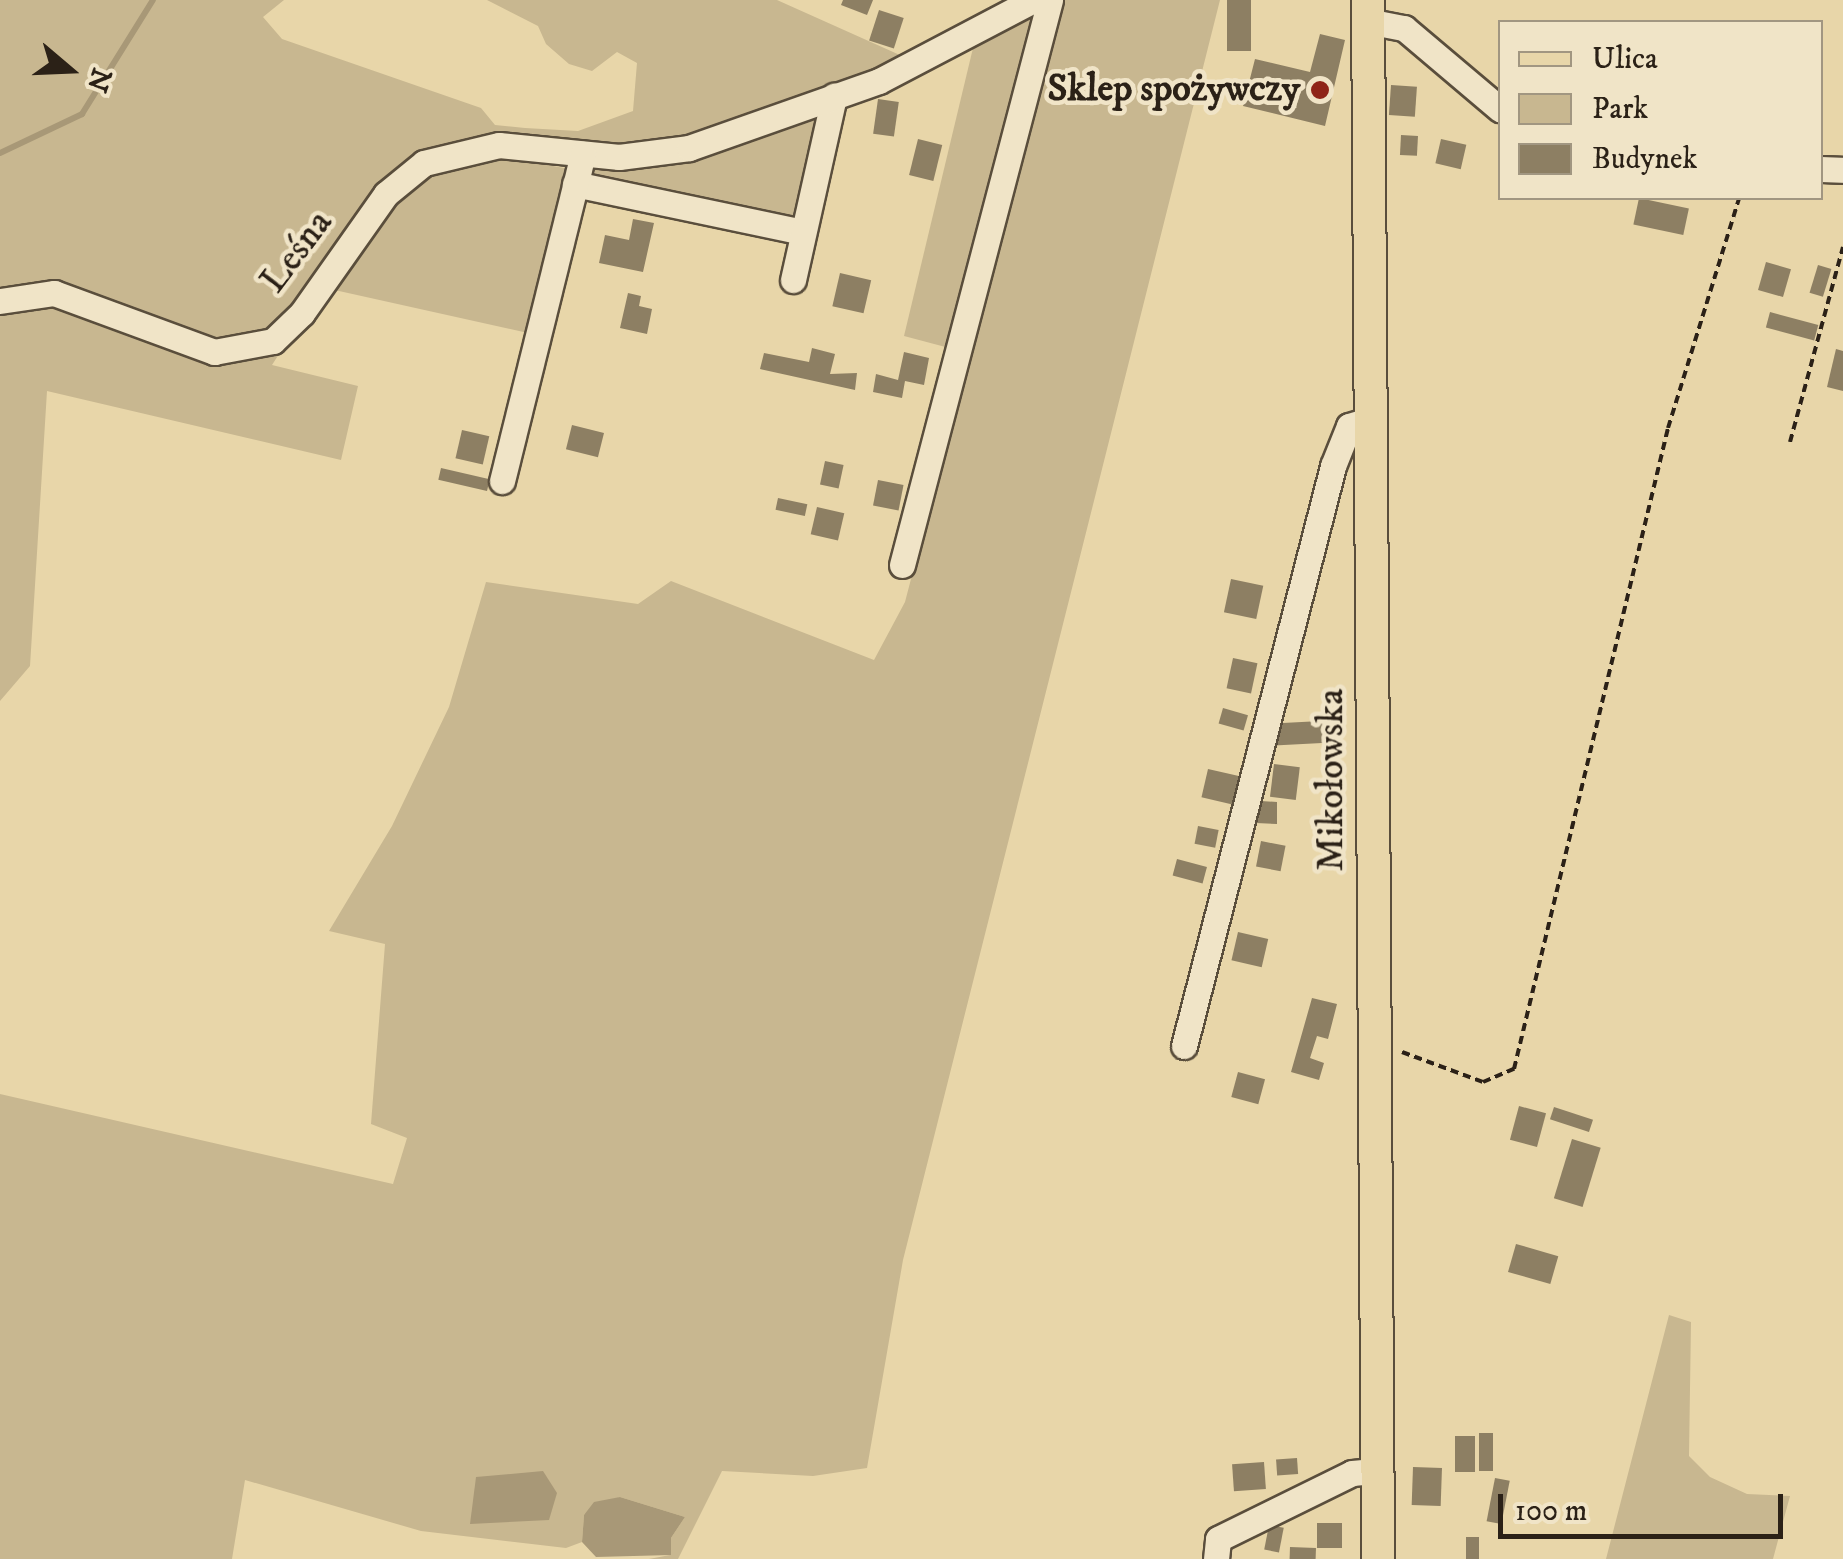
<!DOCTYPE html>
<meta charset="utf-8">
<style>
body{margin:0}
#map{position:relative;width:1843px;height:1559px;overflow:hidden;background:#e8d6a9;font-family:"IM FELL DW Pica",serif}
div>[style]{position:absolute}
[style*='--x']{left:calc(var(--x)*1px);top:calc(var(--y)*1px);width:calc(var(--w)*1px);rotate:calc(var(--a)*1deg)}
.green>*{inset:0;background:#c8b790}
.water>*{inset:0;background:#a89877}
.stream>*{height:6px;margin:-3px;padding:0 3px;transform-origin:3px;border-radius:3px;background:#a89877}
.building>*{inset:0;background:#8d7f63;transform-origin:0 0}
.path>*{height:4px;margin-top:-2px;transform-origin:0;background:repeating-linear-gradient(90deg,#2b2117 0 8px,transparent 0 13px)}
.roads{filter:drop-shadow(2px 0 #5a4e3c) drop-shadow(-2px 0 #5a4e3c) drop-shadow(0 2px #5a4e3c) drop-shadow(0 -2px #5a4e3c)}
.minor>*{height:25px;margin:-12.5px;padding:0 12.5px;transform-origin:12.5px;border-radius:12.5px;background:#f0e4c7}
.major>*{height:32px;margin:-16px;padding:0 16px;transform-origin:16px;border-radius:16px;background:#e8d6a9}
.dots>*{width:28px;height:28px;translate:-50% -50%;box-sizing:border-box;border:5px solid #f0e4c7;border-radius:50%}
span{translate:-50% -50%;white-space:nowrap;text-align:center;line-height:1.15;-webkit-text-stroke:9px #f0e4c7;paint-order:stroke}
.poi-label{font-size:38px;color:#2b2117;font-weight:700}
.right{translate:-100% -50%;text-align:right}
.street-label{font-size:38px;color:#2b2117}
.legend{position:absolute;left:1498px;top:20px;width:325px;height:180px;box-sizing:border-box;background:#f0e4c7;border:2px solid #a19681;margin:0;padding:12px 18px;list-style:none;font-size:30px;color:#2b2117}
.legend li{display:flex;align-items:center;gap:20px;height:50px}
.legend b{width:50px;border:2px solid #a19681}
.north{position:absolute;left:20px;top:20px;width:100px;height:100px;-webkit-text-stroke:8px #f0e4c7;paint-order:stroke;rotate:109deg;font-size:28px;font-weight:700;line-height:40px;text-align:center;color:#2b2117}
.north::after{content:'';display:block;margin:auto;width:35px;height:45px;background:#2b2117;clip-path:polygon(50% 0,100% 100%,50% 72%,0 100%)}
.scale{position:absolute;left:1498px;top:1494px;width:285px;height:45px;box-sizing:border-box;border:5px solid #2b2117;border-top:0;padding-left:12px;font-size:30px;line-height:35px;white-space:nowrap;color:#2b2117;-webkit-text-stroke:8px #f0e4c7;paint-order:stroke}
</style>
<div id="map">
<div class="green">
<i style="clip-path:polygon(0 0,284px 0,263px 17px,282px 39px,481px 108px,495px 125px,525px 128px,578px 131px,633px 111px,637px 63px,617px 52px,592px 71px,569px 64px,546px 44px,538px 26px,487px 0,777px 0,911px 60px,715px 130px,624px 150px,418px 157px,271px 334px,207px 342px,0 292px)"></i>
<i style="clip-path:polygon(1062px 0,1220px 0,903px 1260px,867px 1468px,813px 1476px,722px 1471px,678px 1559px,649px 1559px,670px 1555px,671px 1538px,685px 1517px,620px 1497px,584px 1515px,582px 1542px,566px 1548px,421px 1531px,245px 1480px,232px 1559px,0 1559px,0 1094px,393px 1184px,407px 1138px,371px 1124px,385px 944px,329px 931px,392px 826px,449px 707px,486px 582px,638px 604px,671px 581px,874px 660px,905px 602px)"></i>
<i style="clip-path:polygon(1042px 3px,953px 349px,904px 336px,973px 48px)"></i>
<i style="clip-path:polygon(825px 108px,799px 222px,587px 177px,589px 165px)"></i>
<i style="clip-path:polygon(500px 156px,569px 169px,528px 333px,330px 289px,396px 197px,448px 167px)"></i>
<i style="clip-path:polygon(52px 304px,210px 361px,281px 351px,272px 365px,358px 386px,341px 460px,47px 391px,30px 666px,0 701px,0 312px)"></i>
<i style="clip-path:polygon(1669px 1315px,1691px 1322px,1689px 1456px,1710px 1477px,1747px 1494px,1790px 1496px,1773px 1559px,1606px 1559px)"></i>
</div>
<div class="water">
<i style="clip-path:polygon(543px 1471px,557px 1493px,549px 1520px,470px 1524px,476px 1477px)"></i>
<i style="clip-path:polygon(620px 1497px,685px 1517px,671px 1538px,671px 1555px,596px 1557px,582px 1542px,584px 1515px,594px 1502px)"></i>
</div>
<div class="stream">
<i style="--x:0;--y:153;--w:91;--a:-25.4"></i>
<i style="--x:82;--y:114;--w:134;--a:-58.1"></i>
</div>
<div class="building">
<i style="clip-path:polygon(843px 0,873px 0,867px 15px,841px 5px)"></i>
<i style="left:1227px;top:0;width:24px;height:51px"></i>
<i style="left:879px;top:10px;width:26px;height:32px;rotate:18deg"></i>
<i style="clip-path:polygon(1320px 34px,1345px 40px,1325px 126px,1243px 106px,1255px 59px,1310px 72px)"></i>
<i style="left:1391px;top:85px;width:26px;height:30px;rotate:4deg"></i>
<i style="left:878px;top:99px;width:21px;height:35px;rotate:8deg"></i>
<i style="left:1401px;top:135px;width:17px;height:20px;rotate:3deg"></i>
<i style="left:918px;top:139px;width:25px;height:37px;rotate:14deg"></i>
<i style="left:1441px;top:139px;width:26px;height:25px;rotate:13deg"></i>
<i style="left:1639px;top:198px;width:51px;height:27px;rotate:12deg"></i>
<i style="clip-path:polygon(633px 219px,654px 223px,643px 272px,599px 263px,605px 235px,629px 240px)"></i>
<i style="left:1766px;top:262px;width:26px;height:29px;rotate:16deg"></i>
<i style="left:1818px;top:265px;width:14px;height:29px;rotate:17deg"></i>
<i style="left:840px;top:273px;width:32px;height:34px;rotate:13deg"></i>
<i style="clip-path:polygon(628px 293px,641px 296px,639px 306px,652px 309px,647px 334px,620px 328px)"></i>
<i style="left:1770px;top:312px;width:50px;height:16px;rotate:15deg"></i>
<i style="clip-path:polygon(812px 348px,835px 354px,830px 374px,857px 373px,855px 390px,760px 369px,764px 353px,809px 362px)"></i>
<i style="clip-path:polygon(1836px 349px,1843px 351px,1843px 391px,1827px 387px)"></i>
<i style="clip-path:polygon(904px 352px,929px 358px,924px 385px,905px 381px,902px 398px,873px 392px,876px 374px,898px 380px)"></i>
<i style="left:572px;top:425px;width:33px;height:25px;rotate:14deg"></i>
<i style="left:462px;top:430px;width:28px;height:29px;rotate:13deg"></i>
<i style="left:825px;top:461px;width:19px;height:24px;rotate:12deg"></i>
<i style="left:441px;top:468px;width:50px;height:12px;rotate:13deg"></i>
<i style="left:878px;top:480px;width:26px;height:26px;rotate:11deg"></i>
<i style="left:778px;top:498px;width:30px;height:12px;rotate:12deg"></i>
<i style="left:817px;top:507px;width:28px;height:28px;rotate:13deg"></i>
<i style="left:1231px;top:579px;width:33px;height:34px;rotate:12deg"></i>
<i style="left:1233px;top:658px;width:25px;height:31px;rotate:12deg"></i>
<i style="left:1223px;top:708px;width:26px;height:16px;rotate:16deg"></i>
<i style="left:1340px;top:720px;width:22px;height:67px;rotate:87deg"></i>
<i style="left:1274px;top:764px;width:26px;height:33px;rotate:7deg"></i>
<i style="left:1208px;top:769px;width:35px;height:29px;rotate:13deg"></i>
<i style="clip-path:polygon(1261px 801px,1277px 802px,1277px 824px,1256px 823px)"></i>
<i style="left:1198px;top:826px;width:21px;height:18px;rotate:11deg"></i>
<i style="left:1261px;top:841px;width:25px;height:26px;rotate:11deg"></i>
<i style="left:1177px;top:859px;width:31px;height:17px;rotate:15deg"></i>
<i style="left:1238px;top:932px;width:31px;height:29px;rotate:13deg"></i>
<i style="clip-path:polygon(1312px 998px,1337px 1004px,1328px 1039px,1317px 1036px,1310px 1058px,1324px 1063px,1319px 1080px,1291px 1072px)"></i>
<i style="left:1238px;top:1072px;width:28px;height:26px;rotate:15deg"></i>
<i style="left:1519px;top:1106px;width:28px;height:35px;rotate:15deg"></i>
<i style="left:1554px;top:1107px;width:41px;height:13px;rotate:18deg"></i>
<i style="left:1572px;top:1139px;width:30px;height:62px;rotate:17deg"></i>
<i style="left:1516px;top:1244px;width:44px;height:29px;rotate:16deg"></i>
<i style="left:1479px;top:1433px;width:14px;height:38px"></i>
<i style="left:1455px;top:1436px;width:20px;height:36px"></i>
<i style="left:1297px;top:1458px;width:16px;height:21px;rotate:86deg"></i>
<i style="left:1264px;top:1462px;width:27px;height:32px;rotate:86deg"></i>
<i style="left:1413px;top:1467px;width:29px;height:38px;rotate:2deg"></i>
<i style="left:1495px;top:1478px;width:15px;height:44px;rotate:11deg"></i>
<i style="left:1317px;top:1523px;width:25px;height:25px"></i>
<i style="left:1269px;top:1525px;width:15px;height:25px;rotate:11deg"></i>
<i style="left:1466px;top:1537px;width:13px;height:22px"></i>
<i style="left:1290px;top:1547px;width:26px;height:12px;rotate:2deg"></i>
</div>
<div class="path">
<i style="--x:1790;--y:442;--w:202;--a:-74.8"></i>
<i style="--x:1402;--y:1052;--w:86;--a:20.3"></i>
<i style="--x:1483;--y:1082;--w:34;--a:-23"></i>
<i style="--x:1514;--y:1069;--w:659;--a:-76.49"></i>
<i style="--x:1668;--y:428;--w:241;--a:-72.8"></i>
</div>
<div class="roads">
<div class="minor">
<i style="--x:1367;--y:21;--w:38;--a:11"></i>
<i style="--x:1404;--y:28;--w:126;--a:40.2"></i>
<i style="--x:1820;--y:169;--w:23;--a:2"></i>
<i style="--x:575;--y:184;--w:224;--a:11.9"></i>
<i style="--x:793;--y:280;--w:189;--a:-77.4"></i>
<i style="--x:0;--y:301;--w:55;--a:-8.4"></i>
<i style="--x:54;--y:293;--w:171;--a:20.2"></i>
<i style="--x:214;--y:352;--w:60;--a:-10.6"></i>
<i style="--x:273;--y:341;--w:40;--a:-44"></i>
<i style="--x:302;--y:313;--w:146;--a:-54.8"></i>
<i style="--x:386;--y:194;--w:49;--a:-39.2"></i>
<i style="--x:424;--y:163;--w:77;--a:-13.5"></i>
<i style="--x:499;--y:145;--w:121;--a:5.7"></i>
<i style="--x:619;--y:157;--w:71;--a:-7.3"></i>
<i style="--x:689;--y:148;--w:201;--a:-19.4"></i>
<i style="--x:879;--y:81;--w:174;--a:-27.7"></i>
<i style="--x:502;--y:481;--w:337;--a:-76.1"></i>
<i style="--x:902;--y:565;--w:584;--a:-75.32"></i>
<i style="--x:1184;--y:1046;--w:599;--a:-75.59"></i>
<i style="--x:1333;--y:466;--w:43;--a:-68.2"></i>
<i style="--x:1349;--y:426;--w:21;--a:-17"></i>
<i style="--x:1216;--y:1559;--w:20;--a:-84"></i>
<i style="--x:1218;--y:1539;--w:149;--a:-26.2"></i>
<i style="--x:1352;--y:1473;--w:25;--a:-5"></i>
</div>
<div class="major">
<i style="--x:1368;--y:0;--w:1559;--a:89.63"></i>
</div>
</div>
<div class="dots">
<i style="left:1320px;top:90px;background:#8f2418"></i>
</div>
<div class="poi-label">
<span class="right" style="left:1300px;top:90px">Sklep spożywczy</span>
</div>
<div class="street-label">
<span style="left:297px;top:252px;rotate:-53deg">Leśna</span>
<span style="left:1332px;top:780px;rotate:-90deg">Mikołowska</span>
</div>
<ul class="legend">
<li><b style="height:12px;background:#e8d6a9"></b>Ulica</li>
<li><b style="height:28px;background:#c8b790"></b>Park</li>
<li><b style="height:28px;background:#8d7f63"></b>Budynek</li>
</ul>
<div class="north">N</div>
<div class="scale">100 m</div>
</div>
